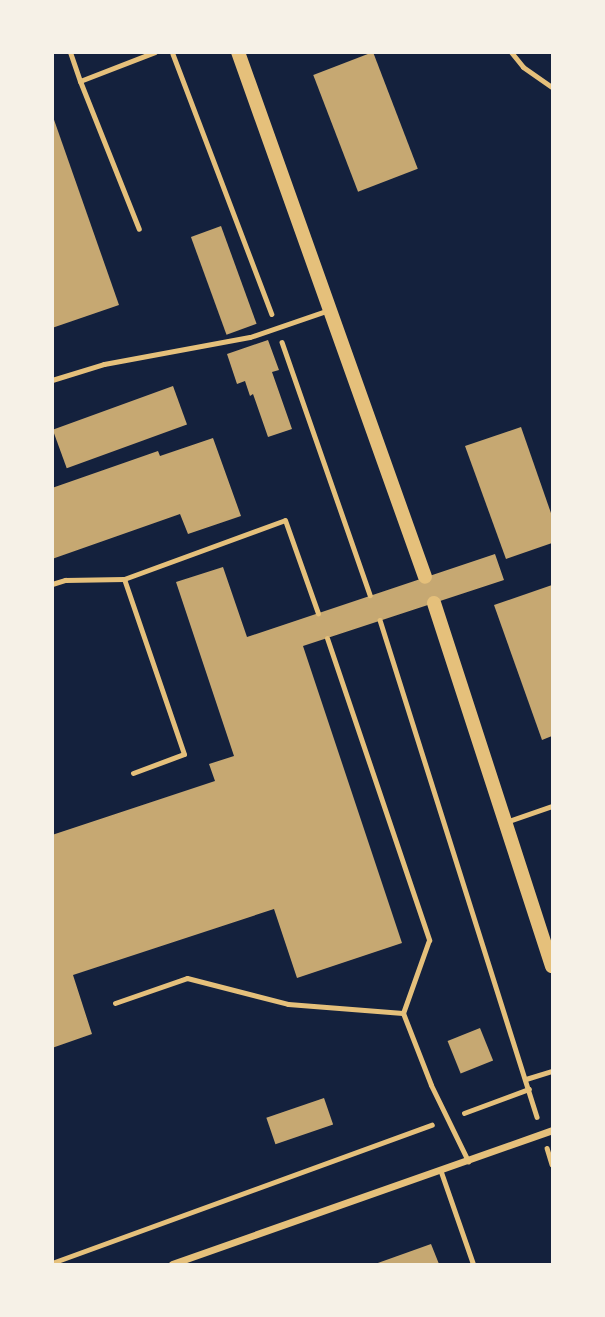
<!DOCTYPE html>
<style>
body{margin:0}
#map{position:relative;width:605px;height:1317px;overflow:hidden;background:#14213d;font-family:Commissioner,sans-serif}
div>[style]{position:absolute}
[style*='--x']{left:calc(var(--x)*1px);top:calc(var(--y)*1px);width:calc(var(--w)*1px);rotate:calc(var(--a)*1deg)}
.building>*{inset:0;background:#c6a872;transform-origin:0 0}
.path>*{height:4.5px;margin:-2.25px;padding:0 2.25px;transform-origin:2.25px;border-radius:2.25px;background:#e5c07b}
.service>*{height:5px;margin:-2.5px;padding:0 2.5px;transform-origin:2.5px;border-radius:2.5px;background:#e5c07b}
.minor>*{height:7px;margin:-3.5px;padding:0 3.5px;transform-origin:3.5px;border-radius:3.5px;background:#e5c07b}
.secondary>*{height:14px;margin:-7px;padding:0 7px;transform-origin:7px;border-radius:7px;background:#e5c07b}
span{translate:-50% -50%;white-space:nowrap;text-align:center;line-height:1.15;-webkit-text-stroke:6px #f6f1e7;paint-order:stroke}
.frame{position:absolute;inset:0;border:54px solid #f6f1e7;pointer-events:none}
</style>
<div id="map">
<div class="building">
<i style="left:373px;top:52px;width:125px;height:64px;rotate:69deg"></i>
<i style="clip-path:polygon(52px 114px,119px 305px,52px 328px)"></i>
<i style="left:221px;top:226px;width:104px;height:32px;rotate:70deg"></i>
<i style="clip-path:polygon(268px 340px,279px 370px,272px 372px,292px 429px,268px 437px,253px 394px,250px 396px,245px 381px,237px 384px,227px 354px)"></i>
<i style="left:173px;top:386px;width:41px;height:128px;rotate:70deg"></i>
<i style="clip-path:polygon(521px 427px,552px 516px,552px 543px,506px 559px,465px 446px)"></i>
<i style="clip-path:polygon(213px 438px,241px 516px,188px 534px,180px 514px,52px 559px,52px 488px,158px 451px,160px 456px)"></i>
<i style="clip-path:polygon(495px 554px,504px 580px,303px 646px,402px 943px,297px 978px,274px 909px,73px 975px,92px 1034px,52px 1048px,52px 835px,215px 781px,209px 764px,234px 756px,176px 582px,223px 567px,247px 637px)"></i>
<i style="clip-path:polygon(552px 585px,552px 736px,542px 740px,494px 605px)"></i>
<i style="left:480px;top:1028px;width:35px;height:35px;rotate:68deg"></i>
<i style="left:324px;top:1098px;width:28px;height:61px;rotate:71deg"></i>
<i style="clip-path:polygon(431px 1244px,439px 1264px,375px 1264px)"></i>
</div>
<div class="path">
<i style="--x:173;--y:54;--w:278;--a:69.2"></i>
<i style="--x:282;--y:342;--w:268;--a:70.8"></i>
<i style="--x:380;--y:620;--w:521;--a:72.47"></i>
<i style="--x:526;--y:1079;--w:27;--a:-17"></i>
<i style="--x:464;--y:1113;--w:69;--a:-20.3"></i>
<i style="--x:547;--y:1148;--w:17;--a:73"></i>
<i style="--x:52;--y:1263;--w:404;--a:-20"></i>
</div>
<div class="service">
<i style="--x:70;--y:52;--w:31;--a:71"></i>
<i style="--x:80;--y:81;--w:80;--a:-21.1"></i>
<i style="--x:511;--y:52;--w:19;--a:51"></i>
<i style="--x:523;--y:67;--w:35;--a:35"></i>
<i style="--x:80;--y:81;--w:159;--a:68.3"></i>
<i style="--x:52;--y:380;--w:54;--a:-17.1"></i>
<i style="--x:104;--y:364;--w:148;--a:-10.5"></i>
<i style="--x:250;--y:337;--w:83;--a:-18.9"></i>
<i style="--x:52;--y:584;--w:14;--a:-17"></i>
<i style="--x:65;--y:580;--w:59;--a:-1"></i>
<i style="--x:327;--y:638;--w:319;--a:71.3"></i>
<i style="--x:429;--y:940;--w:77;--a:109.6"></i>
<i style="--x:133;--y:773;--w:54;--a:-20.4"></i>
<i style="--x:184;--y:754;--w:185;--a:-108.9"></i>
<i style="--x:124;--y:579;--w:171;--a:-20.1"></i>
<i style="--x:285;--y:520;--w:99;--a:70.5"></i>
<i style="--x:506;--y:822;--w:49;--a:-19.2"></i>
<i style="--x:115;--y:1003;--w:76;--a:-19.1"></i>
<i style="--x:187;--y:978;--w:104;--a:14.4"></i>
<i style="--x:288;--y:1004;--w:115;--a:4.5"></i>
<i style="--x:403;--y:1013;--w:77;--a:68.7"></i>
<i style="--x:431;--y:1085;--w:85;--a:64"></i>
<i style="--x:441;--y:1172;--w:97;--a:70.8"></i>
</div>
<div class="minor">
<i style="--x:172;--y:1264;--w:403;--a:-19.4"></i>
</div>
<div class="secondary">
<i style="--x:238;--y:52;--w:557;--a:70.39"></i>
<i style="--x:434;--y:603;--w:382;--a:72"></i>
</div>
<div class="frame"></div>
</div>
